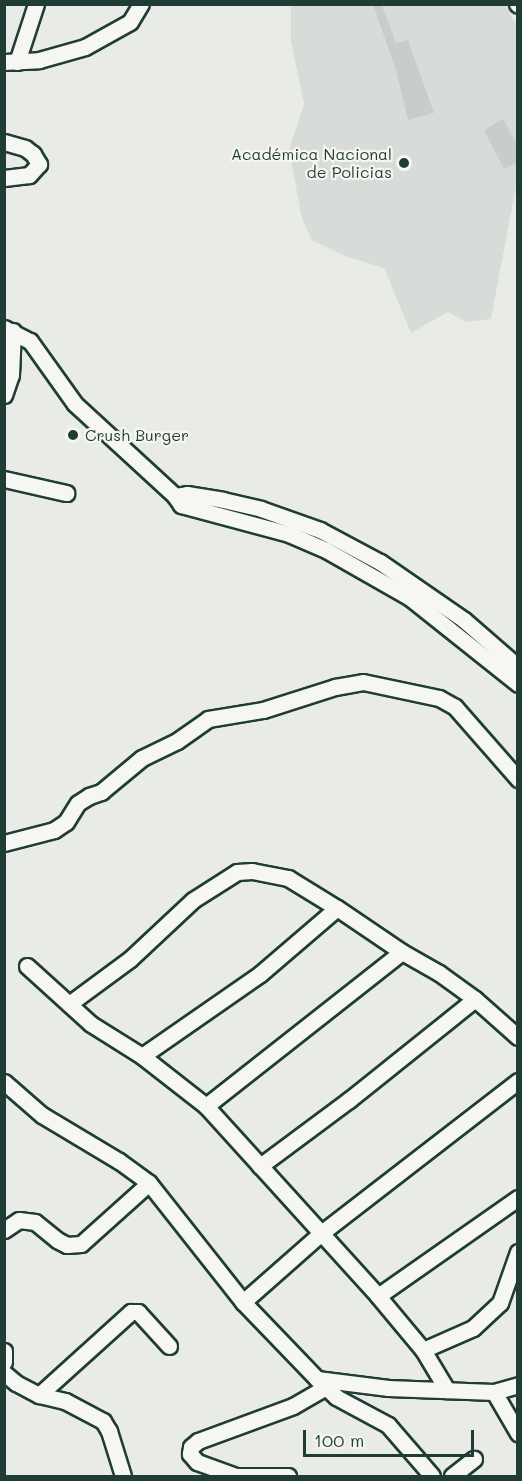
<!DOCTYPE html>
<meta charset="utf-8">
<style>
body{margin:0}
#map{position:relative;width:522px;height:1481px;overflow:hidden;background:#e9ebe7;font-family:Mali,sans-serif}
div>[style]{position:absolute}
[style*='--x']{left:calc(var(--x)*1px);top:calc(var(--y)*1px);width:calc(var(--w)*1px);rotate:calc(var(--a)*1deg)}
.built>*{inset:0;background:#d8dcd8}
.green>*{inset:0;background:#c7cec9}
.roads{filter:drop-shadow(2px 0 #1f3d34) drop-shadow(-2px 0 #1f3d34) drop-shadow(0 2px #1f3d34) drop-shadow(0 -2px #1f3d34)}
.minor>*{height:15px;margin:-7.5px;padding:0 7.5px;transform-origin:7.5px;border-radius:7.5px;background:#f6f6f2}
.dots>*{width:16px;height:16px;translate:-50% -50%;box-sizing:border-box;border:3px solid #f6f6f2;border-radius:50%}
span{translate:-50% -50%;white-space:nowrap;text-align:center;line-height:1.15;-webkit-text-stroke:4.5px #f6f6f2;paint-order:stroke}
.poi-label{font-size:16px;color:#1f3d34}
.right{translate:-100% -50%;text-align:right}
.left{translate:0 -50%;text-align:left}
.frame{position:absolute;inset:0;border:6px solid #1f3d34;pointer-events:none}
.scale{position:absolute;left:303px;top:1430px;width:171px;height:27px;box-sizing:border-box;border:3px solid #1f3d34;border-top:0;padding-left:8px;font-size:18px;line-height:21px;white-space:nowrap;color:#1f3d34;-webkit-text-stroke:4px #f6f6f2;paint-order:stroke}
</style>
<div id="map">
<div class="built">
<i style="clip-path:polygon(291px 5px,505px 5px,517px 26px,518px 176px,491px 319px,467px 322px,448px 312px,411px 333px,384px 268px,345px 256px,312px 240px,302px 219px,289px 150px,304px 104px,291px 41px)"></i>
</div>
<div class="green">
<i style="clip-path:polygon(373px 5px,382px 5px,396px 43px,408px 40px,434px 113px,408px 120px,395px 67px)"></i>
<i style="clip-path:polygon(503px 119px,518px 146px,517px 162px,504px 169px,484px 130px)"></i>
</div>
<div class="roads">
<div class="minor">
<i style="--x:517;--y:4;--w:1;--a:45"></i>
<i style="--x:4;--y:62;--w:35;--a:-3"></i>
<i style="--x:39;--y:60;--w:48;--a:-15.8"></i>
<i style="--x:85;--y:47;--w:51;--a:-29.1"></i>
<i style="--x:130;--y:22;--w:21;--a:-59"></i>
<i style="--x:17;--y:62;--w:61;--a:-71.9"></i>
<i style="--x:4;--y:142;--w:22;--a:16"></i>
<i style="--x:25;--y:148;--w:10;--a:37"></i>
<i style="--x:33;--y:154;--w:12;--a:59"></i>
<i style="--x:39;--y:164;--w:15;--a:132"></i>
<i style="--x:29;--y:175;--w:25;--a:173"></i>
<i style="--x:4;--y:328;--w:29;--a:27"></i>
<i style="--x:30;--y:341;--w:77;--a:54.5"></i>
<i style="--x:75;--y:404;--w:136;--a:42.6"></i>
<i style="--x:175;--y:496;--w:11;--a:56"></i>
<i style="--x:181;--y:505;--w:112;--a:15"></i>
<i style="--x:289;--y:534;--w:40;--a:23.4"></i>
<i style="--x:326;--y:550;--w:97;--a:29.7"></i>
<i style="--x:410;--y:598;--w:138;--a:38.5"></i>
<i style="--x:4;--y:395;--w:21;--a:-71"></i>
<i style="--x:11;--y:375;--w:44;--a:-87.4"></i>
<i style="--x:4;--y:479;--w:64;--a:12.7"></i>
<i style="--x:175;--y:496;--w:12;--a:-9"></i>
<i style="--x:187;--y:494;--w:36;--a:9"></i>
<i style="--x:223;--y:500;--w:39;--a:13"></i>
<i style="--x:261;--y:509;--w:63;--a:19.6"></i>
<i style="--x:320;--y:530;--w:68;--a:28.1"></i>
<i style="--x:380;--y:562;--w:102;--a:34.6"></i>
<i style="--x:464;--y:620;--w:72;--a:41"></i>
<i style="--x:4;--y:843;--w:52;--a:-14.6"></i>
<i style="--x:54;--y:830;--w:14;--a:-34"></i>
<i style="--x:66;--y:822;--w:22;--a:-58"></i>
<i style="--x:78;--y:803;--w:13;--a:-32"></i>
<i style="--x:89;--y:796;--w:13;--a:-18"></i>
<i style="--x:101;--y:792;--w:53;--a:-39.7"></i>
<i style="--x:142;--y:758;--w:39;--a:-26"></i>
<i style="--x:177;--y:741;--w:38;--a:-35"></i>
<i style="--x:208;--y:719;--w:56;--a:-9.3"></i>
<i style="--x:263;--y:710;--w:76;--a:-17.7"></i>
<i style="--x:335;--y:687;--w:28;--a:-10"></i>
<i style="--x:363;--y:682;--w:78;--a:11.9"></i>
<i style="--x:439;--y:698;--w:18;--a:29"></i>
<i style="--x:455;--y:707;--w:96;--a:48.8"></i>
<i style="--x:27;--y:966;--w:86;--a:42.2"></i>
<i style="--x:91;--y:1024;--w:60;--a:32.1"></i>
<i style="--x:142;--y:1056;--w:81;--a:38"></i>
<i style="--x:206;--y:1106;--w:256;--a:47.8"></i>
<i style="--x:378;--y:1296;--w:70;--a:50.2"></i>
<i style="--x:423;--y:1350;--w:47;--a:59"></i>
<i style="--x:69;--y:1004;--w:76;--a:-36.4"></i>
<i style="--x:130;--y:959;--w:86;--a:-43.1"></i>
<i style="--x:193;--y:900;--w:52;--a:-32.5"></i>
<i style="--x:237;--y:872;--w:15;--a:-4"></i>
<i style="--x:252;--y:871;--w:37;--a:11"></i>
<i style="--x:288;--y:878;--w:57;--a:31.5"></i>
<i style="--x:337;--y:908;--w:78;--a:34.1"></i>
<i style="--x:402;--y:952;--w:43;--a:29.6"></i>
<i style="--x:439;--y:973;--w:44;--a:35.8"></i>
<i style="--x:475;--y:999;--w:57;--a:41.5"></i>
<i style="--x:142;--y:1056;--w:144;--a:-34.8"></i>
<i style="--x:260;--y:974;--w:101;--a:-40.6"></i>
<i style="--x:4;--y:1082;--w:50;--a:41"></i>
<i style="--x:42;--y:1115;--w:90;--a:30.9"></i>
<i style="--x:119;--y:1161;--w:37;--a:36"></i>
<i style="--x:149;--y:1183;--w:152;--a:51.7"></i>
<i style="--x:243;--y:1302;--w:107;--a:46.1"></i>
<i style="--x:317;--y:1379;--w:26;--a:43"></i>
<i style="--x:336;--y:1397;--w:59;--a:28.3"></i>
<i style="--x:388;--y:1425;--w:67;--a:49.2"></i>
<i style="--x:206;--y:1106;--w:249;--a:-38.2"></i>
<i style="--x:260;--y:1166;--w:111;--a:-36.6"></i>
<i style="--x:349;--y:1100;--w:161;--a:-38.7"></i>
<i style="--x:4;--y:1230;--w:18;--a:-34"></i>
<i style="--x:19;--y:1220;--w:16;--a:7"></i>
<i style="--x:35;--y:1222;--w:28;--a:39"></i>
<i style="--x:57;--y:1240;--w:11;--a:27"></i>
<i style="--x:67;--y:1245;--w:14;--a:-4"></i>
<i style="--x:81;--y:1244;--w:91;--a:-41.9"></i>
<i style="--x:378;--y:1296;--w:171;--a:-35"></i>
<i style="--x:243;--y:1302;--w:103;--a:-41.4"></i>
<i style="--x:320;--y:1234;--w:250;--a:-37.7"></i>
<i style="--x:423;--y:1350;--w:55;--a:-23.7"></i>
<i style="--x:473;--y:1328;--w:37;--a:-43"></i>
<i style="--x:500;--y:1303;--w:54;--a:-70.6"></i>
<i style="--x:4;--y:1351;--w:11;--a:90"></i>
<i style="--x:4;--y:1373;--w:16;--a:40"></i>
<i style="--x:16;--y:1383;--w:26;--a:28"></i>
<i style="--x:39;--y:1395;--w:27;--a:13"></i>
<i style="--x:65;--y:1401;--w:43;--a:27.8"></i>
<i style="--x:103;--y:1421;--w:12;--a:59"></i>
<i style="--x:109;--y:1431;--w:47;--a:72.7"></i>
<i style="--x:317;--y:1379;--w:72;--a:7.2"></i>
<i style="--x:388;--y:1388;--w:106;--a:2.2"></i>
<i style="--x:494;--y:1392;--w:25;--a:-16"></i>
<i style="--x:494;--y:1392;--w:48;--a:59.7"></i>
<i style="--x:39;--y:1395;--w:124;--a:-42.1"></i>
<i style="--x:131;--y:1312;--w:7;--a:0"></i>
<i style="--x:138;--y:1312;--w:46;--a:47.6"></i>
<i style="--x:288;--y:1476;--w:52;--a:180"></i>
<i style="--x:236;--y:1476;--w:41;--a:-160.3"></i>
<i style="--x:197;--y:1462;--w:11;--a:-131"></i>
<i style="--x:190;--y:1454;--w:7;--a:-82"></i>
<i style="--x:191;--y:1447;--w:9;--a:-41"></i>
<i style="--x:198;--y:1441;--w:101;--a:-20.2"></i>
<i style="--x:293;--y:1406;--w:38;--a:-30"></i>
<i style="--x:452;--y:1476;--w:28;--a:-38"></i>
</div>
</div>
<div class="dots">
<i style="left:404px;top:163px;background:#1f3d34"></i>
<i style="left:73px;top:435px;background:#1f3d34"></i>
</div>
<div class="poi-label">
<span class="right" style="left:392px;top:163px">Académica Nacional<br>de Policias</span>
<span class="left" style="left:85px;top:435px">Crush Burger</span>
</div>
<div class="frame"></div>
<div class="scale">100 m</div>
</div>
